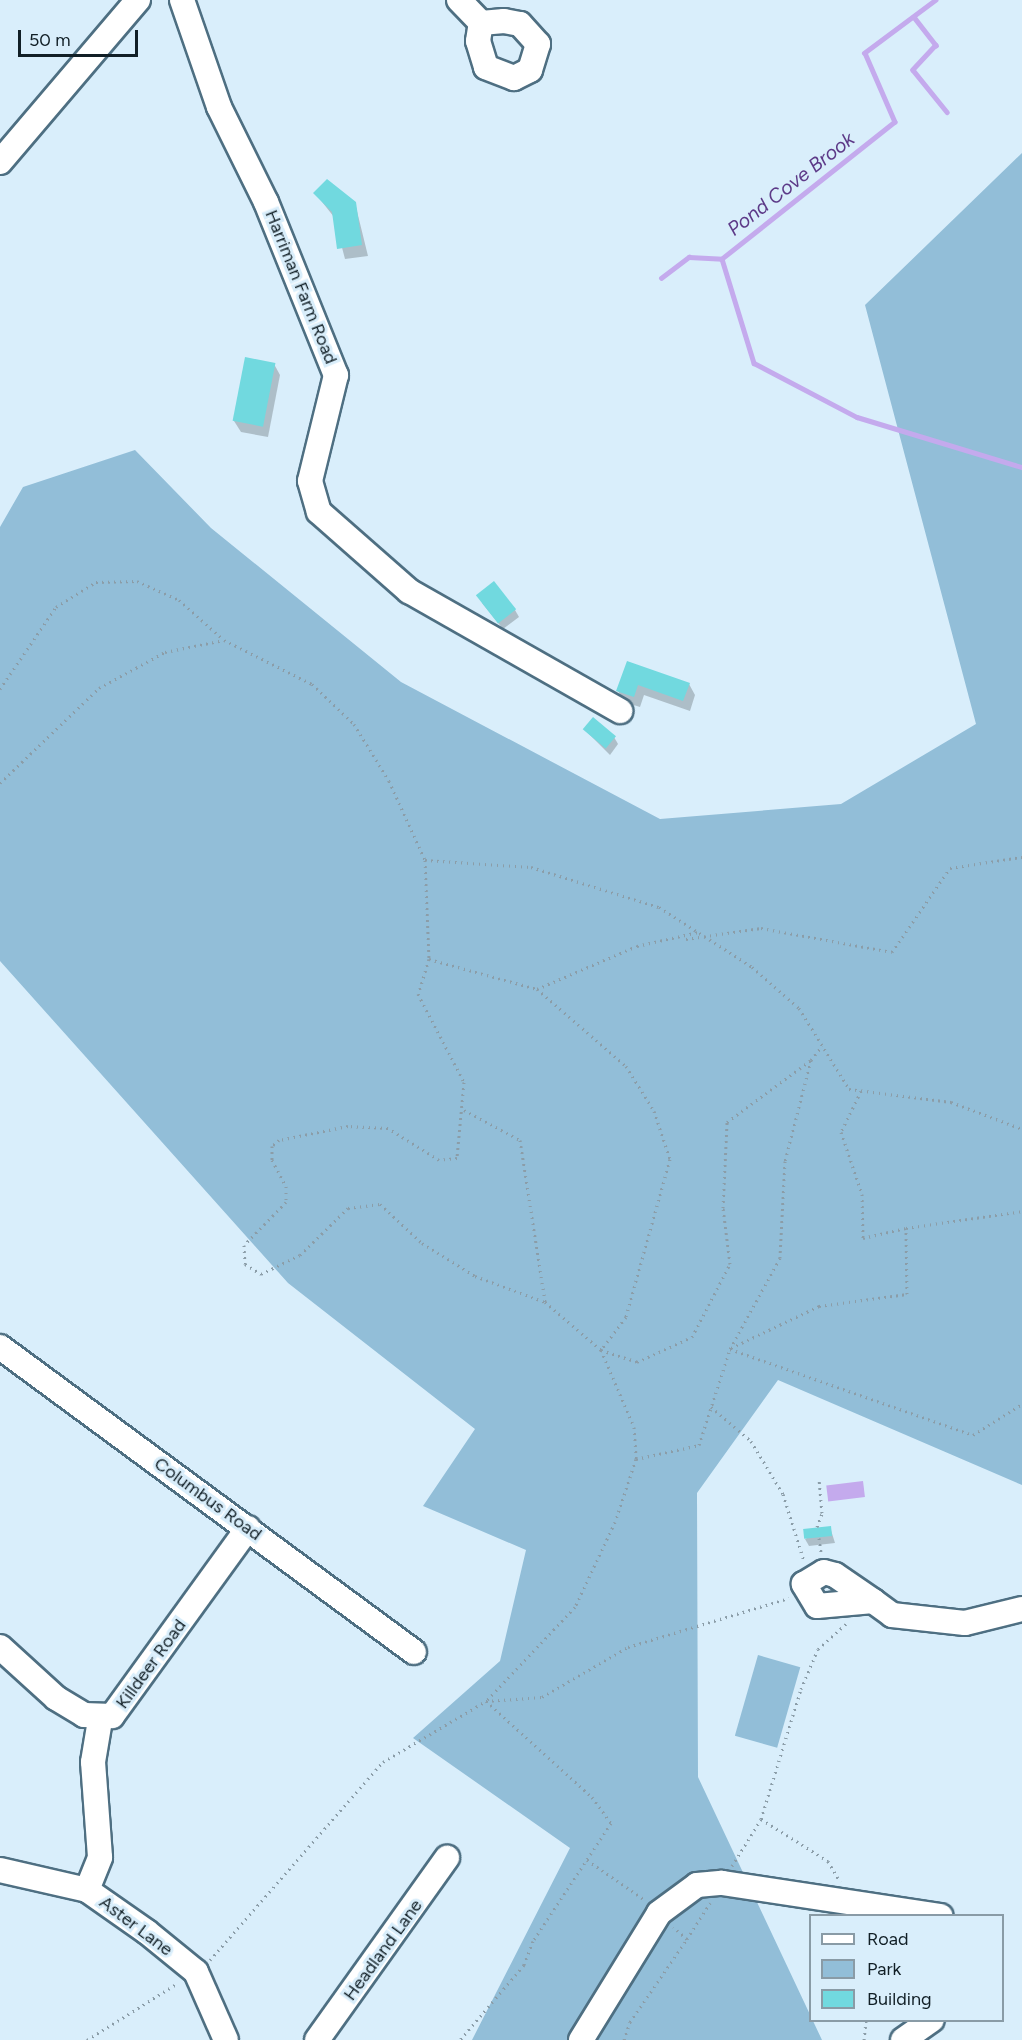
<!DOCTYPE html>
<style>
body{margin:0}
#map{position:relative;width:1022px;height:2040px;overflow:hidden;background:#d9eefb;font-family:Figtree,sans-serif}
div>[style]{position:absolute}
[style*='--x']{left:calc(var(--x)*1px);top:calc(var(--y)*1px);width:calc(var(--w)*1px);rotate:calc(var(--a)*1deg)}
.green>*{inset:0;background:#92bed8;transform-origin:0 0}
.water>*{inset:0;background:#c4aaed;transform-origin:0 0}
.shadow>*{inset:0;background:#0003}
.stream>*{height:4.5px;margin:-2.25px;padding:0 2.25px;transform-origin:2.25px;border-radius:2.25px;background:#c4aaed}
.building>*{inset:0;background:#71d9df;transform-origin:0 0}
.path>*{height:3px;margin-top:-1.5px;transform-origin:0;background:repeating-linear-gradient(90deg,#8b9da8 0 1.5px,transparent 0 6px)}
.roads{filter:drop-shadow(2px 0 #4e6f82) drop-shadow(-2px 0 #4e6f82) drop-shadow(0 2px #4e6f82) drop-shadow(0 -2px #4e6f82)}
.minor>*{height:24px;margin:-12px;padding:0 12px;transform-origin:12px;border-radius:12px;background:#fff}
span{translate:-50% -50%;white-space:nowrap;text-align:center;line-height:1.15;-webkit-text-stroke:6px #d9eefb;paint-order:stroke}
.street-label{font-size:18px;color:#111f26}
.water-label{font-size:20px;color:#5d3a88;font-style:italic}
.legend{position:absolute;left:809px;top:1914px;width:195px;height:108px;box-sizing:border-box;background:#d9eefb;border:2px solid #899ba6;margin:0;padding:8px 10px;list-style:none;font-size:18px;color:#111f26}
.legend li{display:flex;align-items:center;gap:12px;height:30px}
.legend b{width:30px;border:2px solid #899ba6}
.scale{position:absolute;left:18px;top:30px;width:120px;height:27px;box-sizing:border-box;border:3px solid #111f26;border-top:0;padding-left:8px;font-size:18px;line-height:21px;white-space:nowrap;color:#111f26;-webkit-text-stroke:4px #d9eefb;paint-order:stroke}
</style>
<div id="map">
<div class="green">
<i style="clip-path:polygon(1022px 153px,1022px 1485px,778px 1380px,697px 1493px,698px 1777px,822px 2040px,472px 2040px,570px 1848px,413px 1738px,500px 1661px,526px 1550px,423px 1506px,475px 1429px,288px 1283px,0 961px,0 527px,23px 487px,135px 450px,211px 528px,401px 682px,660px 819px,841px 804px,976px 724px,865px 305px)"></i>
<i style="left:758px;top:1655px;width:44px;height:84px;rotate:16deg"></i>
</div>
<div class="water">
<i style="left:863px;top:1481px;width:16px;height:37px;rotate:83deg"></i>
</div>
<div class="shadow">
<i style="clip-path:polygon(315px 193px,355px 203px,368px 256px,345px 259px,334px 217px)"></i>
<i style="clip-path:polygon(274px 364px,280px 375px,268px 437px,241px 432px,234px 421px)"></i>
<i style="clip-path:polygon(482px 603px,515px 610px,519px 617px,503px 629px)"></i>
<i style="clip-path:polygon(628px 662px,689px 684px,695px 695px,690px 711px,644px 695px,640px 707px,624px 702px,618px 691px)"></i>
<i style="clip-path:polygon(584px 729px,614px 737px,618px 744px,610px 755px)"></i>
<i style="clip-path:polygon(830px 1527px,835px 1543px,809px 1546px,805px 1539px)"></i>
</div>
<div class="stream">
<i style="--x:936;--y:0;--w:89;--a:143.3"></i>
<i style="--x:865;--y:53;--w:75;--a:66.5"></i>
<i style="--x:895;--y:122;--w:221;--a:141.6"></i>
<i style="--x:722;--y:259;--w:109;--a:72.9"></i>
<i style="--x:754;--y:363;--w:116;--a:27.7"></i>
<i style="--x:857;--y:417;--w:172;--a:16.9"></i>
<i style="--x:914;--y:17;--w:36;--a:52"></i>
<i style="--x:936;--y:45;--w:34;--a:133"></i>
<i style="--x:913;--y:70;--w:54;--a:51"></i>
<i style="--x:661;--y:278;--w:35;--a:-37"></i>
<i style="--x:689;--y:257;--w:33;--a:3"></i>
</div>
<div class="building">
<i style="clip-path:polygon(327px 179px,356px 202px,362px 245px,337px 249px,332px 212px,313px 193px)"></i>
<i style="left:245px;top:357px;width:31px;height:65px;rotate:11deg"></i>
<i style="left:494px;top:581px;width:36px;height:23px;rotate:52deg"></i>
<i style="clip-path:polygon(627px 661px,690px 683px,683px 701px,638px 685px,634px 697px,616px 691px)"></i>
<i style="left:593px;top:717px;width:30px;height:16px;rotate:40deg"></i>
<i style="left:831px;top:1526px;width:10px;height:28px;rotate:84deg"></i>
</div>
<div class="path">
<i style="--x:0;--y:689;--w:99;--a:-55.7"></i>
<i style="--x:56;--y:607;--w:47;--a:-32"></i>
<i style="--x:96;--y:582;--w:41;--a:-1.4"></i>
<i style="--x:137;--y:581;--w:46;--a:24.3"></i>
<i style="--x:179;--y:600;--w:60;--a:41.6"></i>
<i style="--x:0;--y:783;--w:137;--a:-43.8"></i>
<i style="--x:99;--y:688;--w:75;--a:-28.6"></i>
<i style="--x:165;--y:652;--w:60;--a:-11.5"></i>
<i style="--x:224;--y:640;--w:98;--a:26.6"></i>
<i style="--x:312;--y:684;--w:58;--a:43.6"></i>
<i style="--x:354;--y:724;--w:67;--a:58.4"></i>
<i style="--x:389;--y:781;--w:87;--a:65.5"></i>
<i style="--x:425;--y:860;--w:99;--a:87.7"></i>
<i style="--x:429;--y:959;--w:37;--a:107"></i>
<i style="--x:418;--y:994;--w:99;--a:62.4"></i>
<i style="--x:464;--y:1082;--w:76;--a:95.3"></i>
<i style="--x:457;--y:1158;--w:18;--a:174"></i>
<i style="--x:439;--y:1160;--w:60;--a:-147.9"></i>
<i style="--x:388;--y:1128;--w:40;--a:-177.1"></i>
<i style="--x:348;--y:1126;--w:70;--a:168.5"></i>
<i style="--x:279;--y:1140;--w:9;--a:139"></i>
<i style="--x:272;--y:1146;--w:14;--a:90"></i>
<i style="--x:272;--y:1160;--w:30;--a:62"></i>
<i style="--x:286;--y:1186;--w:16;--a:90"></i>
<i style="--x:286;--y:1202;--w:60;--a:134.3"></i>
<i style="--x:244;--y:1245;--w:19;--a:87"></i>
<i style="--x:245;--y:1264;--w:19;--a:32"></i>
<i style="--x:261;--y:1274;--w:43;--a:-26"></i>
<i style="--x:300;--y:1255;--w:67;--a:-44.4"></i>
<i style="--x:348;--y:1208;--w:32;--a:-7"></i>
<i style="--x:380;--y:1204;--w:57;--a:42.9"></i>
<i style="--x:422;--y:1243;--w:62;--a:31.9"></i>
<i style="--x:475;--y:1276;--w:75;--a:20.4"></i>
<i style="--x:545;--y:1302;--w:74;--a:40.6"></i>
<i style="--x:601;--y:1350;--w:84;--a:66.8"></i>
<i style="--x:634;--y:1427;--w:32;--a:86"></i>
<i style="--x:636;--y:1459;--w:66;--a:108.4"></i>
<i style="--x:615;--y:1522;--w:94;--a:115.2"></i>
<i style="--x:575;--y:1607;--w:129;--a:133.4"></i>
<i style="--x:486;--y:1701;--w:143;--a:42.2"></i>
<i style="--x:592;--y:1797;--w:32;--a:54"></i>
<i style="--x:611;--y:1823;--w:141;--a:123.5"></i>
<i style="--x:533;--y:1941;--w:26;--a:111"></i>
<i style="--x:524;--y:1965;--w:99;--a:130.5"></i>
<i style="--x:425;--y:860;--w:106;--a:3.8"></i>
<i style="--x:531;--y:867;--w:134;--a:17.4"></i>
<i style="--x:659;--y:907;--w:111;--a:32.8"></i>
<i style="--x:752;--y:967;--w:62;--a:41.1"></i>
<i style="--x:799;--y:1008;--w:95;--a:58.3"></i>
<i style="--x:849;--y:1089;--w:103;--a:7.3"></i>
<i style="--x:951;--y:1102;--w:76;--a:20.8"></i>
<i style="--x:686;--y:939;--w:76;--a:-8.3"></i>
<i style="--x:761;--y:928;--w:133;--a:10.4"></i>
<i style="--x:892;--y:952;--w:102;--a:-55.4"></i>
<i style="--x:950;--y:868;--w:73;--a:-8.7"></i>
<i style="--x:429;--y:959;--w:112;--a:15.5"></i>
<i style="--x:537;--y:989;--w:118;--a:40.9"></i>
<i style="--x:626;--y:1066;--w:53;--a:58.1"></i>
<i style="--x:654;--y:1111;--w:51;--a:71.6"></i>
<i style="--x:670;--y:1159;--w:164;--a:105.6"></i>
<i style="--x:626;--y:1317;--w:41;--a:127.1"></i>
<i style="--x:601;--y:1350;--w:38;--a:18"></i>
<i style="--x:637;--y:1362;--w:60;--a:-24.4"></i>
<i style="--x:692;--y:1337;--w:82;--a:-62.5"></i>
<i style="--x:730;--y:1264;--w:56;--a:-97.1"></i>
<i style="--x:723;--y:1208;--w:86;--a:-87.3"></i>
<i style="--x:727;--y:1122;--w:104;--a:-36.4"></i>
<i style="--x:811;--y:1060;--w:104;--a:104.4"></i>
<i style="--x:785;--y:1161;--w:97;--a:93"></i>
<i style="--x:780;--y:1258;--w:104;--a:118.8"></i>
<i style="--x:537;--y:989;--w:109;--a:-23.3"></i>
<i style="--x:637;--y:946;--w:63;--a:-12.9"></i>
<i style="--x:811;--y:1060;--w:18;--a:-52"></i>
<i style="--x:861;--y:1091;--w:46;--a:116"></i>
<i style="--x:841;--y:1132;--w:65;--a:71.3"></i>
<i style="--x:862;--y:1194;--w:44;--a:88.7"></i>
<i style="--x:863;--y:1238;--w:44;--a:-13.1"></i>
<i style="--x:464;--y:1110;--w:64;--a:28.2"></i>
<i style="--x:520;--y:1140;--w:164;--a:81.2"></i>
<i style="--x:731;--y:1348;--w:98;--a:-25.5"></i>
<i style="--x:819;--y:1306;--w:89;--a:-7.8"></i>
<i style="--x:907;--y:1294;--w:66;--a:-90.9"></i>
<i style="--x:906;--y:1228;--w:117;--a:-8.3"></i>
<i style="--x:711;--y:1407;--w:52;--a:40.4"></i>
<i style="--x:751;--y:1441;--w:62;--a:58.9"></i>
<i style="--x:783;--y:1494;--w:70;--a:72.6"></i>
<i style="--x:636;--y:1459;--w:65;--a:-12.5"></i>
<i style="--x:699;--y:1445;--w:101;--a:-72.1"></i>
<i style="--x:730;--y:1349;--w:258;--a:19.5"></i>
<i style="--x:973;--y:1435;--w:58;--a:-32.3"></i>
<i style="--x:817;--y:1527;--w:15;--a:-70"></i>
<i style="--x:822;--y:1513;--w:34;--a:-95"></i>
<i style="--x:819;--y:1538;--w:14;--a:82"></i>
<i style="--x:761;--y:1819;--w:136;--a:-72.9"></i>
<i style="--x:801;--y:1689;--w:43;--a:-67"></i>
<i style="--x:818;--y:1649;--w:38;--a:-42"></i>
<i style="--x:587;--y:1860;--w:70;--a:34.6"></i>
<i style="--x:732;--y:1866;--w:55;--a:-58.3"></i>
<i style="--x:761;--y:1819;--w:79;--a:32.1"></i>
<i style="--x:828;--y:1861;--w:24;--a:60"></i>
<i style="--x:687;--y:1939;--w:43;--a:-57.4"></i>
<i style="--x:210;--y:1960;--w:263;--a:-48.9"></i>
<i style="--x:383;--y:1762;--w:120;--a:-30.6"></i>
<i style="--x:486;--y:1701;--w:56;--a:-4.1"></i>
<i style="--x:542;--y:1697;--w:99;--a:-30.2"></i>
<i style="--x:628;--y:1647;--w:168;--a:-16.9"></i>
<i style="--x:87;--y:2040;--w:107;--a:-32.1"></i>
<i style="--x:624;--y:2040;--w:19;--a:-72"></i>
<i style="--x:630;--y:2022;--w:101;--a:-55.5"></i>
<i style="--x:687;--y:1939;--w:18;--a:-139"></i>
<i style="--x:864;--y:2040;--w:20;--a:-84"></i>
</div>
<div class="roads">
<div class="minor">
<i style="--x:182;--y:0;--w:113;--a:70.9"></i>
<i style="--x:219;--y:107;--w:106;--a:63.7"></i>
<i style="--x:266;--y:202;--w:187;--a:68"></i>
<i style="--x:336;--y:375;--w:109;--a:103.8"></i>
<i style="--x:310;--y:481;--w:32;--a:74"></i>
<i style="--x:319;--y:512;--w:120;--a:41.3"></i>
<i style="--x:409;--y:591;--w:243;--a:29.6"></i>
<i style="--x:459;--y:0;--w:32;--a:46"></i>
<i style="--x:504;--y:21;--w:16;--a:11"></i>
<i style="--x:520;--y:24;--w:27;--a:48"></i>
<i style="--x:538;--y:44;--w:27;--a:107"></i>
<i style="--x:530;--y:70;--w:18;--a:153"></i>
<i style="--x:514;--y:78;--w:30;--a:-159"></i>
<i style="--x:486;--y:67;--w:27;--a:-107"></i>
<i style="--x:478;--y:41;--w:18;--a:-81"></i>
<i style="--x:481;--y:23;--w:23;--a:-5"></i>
<i style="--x:0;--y:162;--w:213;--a:-49.6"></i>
<i style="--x:0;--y:1347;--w:514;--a:36.38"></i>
<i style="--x:873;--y:1601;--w:56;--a:174.9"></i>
<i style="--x:817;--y:1606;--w:26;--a:-121"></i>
<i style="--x:804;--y:1584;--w:23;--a:-31"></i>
<i style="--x:824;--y:1572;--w:11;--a:15"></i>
<i style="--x:835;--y:1575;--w:46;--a:34.4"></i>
<i style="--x:873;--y:1601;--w:24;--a:36"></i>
<i style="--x:892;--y:1615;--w:73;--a:6.3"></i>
<i style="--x:965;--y:1623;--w:59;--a:-13.8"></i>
<i style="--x:0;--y:1647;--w:76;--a:42.3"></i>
<i style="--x:56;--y:1698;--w:33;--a:31"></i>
<i style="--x:84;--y:1715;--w:28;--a:2"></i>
<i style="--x:112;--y:1716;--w:232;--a:-54.1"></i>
<i style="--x:0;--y:1870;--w:89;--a:12.9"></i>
<i style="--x:87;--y:1890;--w:73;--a:35"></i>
<i style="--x:147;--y:1932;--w:63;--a:39.2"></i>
<i style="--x:196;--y:1972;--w:74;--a:66.2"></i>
<i style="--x:87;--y:1890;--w:35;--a:-68"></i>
<i style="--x:100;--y:1857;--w:95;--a:-94.2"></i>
<i style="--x:93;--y:1762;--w:43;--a:-80.5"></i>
<i style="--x:317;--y:2040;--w:224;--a:-54.5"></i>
<i style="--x:581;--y:2040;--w:149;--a:-58.4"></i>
<i style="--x:659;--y:1913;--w:47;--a:-36.4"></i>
<i style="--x:697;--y:1885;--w:25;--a:-5"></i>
<i style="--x:722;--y:1883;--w:221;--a:8.6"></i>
<i style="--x:903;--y:2040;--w:35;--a:-35"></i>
</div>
</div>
<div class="street-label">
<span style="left:301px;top:287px;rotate:68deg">Harriman Farm Road</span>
<span style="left:208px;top:1499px;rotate:36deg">Columbus Road</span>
<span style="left:151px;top:1664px;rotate:-54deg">Killdeer Road</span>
<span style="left:136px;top:1926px;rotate:37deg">Aster Lane</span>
<span style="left:383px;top:1950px;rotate:-54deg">Headland Lane</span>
</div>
<div class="water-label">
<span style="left:791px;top:184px;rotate:-38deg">Pond Cove Brook</span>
</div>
<ul class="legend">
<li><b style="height:8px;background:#fff"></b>Road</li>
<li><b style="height:16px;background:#92bed8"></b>Park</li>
<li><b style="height:16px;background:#71d9df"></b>Building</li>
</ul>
<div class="scale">50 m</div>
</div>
